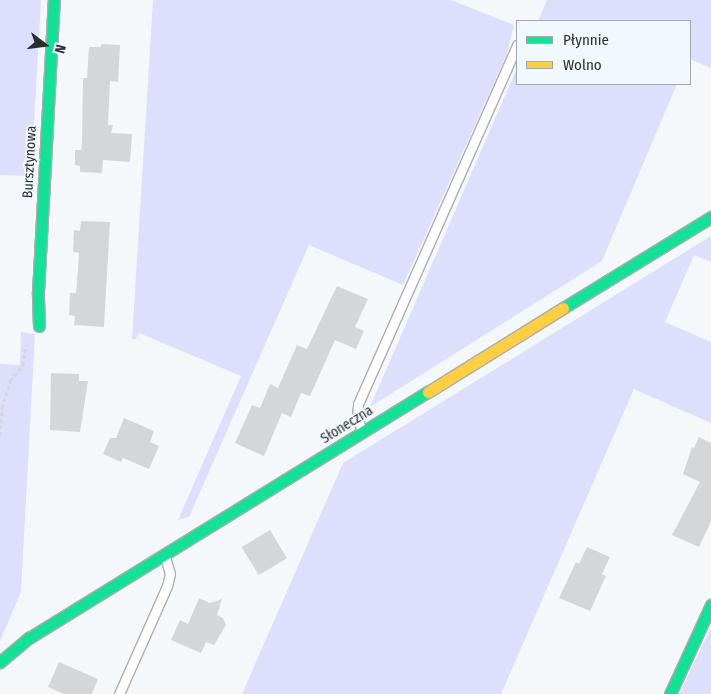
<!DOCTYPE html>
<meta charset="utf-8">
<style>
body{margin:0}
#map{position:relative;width:711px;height:694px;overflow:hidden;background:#f5f8fb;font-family:"Fira Sans Condensed",sans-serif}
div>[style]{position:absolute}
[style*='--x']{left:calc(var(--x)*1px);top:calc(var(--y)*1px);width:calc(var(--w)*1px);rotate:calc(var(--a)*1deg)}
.green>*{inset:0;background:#dddffc}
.building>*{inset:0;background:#d3d7d9;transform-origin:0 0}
.path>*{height:3px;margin-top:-1.5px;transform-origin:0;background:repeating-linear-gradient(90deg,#d6d7d8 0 4px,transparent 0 6.5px)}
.roads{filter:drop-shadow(1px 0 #abaeb0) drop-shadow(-1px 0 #abaeb0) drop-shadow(0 1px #abaeb0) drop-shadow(0 -1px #abaeb0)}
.lane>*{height:9px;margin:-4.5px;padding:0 4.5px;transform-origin:4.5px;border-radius:4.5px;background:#fefefe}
.fast>*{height:11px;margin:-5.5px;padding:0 5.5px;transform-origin:5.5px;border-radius:5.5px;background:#16e098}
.slow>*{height:11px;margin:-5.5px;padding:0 5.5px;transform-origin:5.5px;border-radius:5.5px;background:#ffcf43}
span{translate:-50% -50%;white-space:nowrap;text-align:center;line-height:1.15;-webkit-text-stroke:4px #f2f9fe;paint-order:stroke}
.street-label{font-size:14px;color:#292e31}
.legend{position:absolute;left:516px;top:20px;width:175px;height:65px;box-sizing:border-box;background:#f2f9fe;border:1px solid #a2a8ac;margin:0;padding:6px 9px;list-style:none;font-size:15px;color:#292e31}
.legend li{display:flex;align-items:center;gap:10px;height:25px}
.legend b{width:25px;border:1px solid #a2a8ac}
.north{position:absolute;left:20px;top:20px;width:50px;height:50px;-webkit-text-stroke:4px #f2f9fe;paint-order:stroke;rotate:105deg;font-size:14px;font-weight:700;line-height:20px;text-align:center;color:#292e31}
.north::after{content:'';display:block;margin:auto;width:18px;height:22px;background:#292e31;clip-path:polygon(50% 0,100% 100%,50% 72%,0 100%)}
</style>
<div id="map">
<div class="green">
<i style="clip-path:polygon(0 0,41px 0,31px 176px,0 175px)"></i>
<i style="clip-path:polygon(153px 0,451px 0,514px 25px,507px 54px,403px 285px,309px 245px,189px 517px,178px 520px,241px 376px,139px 333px,136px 339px,132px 339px)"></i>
<i style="clip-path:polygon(547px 0,711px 0,711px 68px,690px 59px,690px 21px,538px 21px)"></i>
<i style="clip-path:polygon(517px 68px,517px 84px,677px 84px,602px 261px,370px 407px)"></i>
<i style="clip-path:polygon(711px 236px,711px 262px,694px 255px,665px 322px,711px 342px,711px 423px,634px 389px,501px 694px,242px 694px,343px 463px)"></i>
<i style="clip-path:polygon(21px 332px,35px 334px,21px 592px,0 641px,0 364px,20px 365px)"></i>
<i style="clip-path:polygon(711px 628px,711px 694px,679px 694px)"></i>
</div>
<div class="building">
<i style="clip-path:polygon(101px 44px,120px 45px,118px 82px,110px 81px,108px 125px,113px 125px,111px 133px,132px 134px,130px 162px,103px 160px,102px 173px,80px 172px,80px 166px,75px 165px,75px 150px,81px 150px,82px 142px,83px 78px,87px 78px,89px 47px,101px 47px)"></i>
<i style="clip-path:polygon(81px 221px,110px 222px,104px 327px,74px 325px,75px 316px,69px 315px,70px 293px,76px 293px,78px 269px,79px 253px,73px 252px,74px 230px,80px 231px)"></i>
<i style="clip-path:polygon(337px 286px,368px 299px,355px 327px,364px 331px,356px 349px,335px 340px,310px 396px,301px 393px,291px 417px,282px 413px,264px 456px,235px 443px,252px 405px,260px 408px,270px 384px,278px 388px,297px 345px,307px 349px)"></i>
<i style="clip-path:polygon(51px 373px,79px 374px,79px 381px,88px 381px,80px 432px,50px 430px)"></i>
<i style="clip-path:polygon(124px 418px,154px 431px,150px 442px,159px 446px,149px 469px,123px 458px,121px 462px,103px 454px,110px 438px,116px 438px)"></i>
<i style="clip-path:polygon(699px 437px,711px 443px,711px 521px,699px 547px,672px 535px,700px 482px,683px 474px,692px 447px,694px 448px)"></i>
<i style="left:270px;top:530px;width:33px;height:33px;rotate:59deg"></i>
<i style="clip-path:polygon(587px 547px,610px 557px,602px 574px,606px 576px,590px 611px,559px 598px,576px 562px,579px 564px)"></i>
<i style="clip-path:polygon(199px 598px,210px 603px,222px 599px,217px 615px,223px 618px,226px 625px,214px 645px,206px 642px,201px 653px,171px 640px,180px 620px,188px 624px)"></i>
<i style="clip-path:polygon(59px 662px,98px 679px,92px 694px,64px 694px,48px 687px)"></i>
</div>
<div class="path">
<i style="--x:0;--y:435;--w:27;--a:-86"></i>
<i style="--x:2;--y:408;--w:28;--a:-73"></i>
<i style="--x:10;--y:381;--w:21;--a:-51"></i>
<i style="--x:23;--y:365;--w:21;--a:-82"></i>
</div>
<div class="roads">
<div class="lane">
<i style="--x:362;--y:430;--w:12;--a:-114"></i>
<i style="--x:357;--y:419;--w:15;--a:-86"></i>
<i style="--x:358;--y:404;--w:393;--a:-66.1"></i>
<i style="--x:119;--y:694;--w:118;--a:-66"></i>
<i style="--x:167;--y:586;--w:12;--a:-76"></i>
<i style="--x:170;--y:574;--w:19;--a:-106"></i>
</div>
<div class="fast">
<i style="--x:563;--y:308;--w:174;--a:-31.6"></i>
<i style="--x:39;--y:326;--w:34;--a:-92"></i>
<i style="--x:38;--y:292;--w:292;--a:-86.9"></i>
<i style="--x:0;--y:662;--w:38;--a:-40"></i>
<i style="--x:29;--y:638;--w:469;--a:-31.7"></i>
<i style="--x:670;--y:694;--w:98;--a:-65.3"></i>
</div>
<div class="slow">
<i style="--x:428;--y:392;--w:159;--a:-31.9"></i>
</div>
</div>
<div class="street-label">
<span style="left:30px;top:162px;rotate:-87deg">Bursztynowa</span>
<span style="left:347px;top:425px;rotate:-32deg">Słoneczna</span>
</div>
<ul class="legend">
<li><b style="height:6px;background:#16e098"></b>Płynnie</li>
<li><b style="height:6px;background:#ffcf43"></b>Wolno</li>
</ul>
<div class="north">N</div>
</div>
